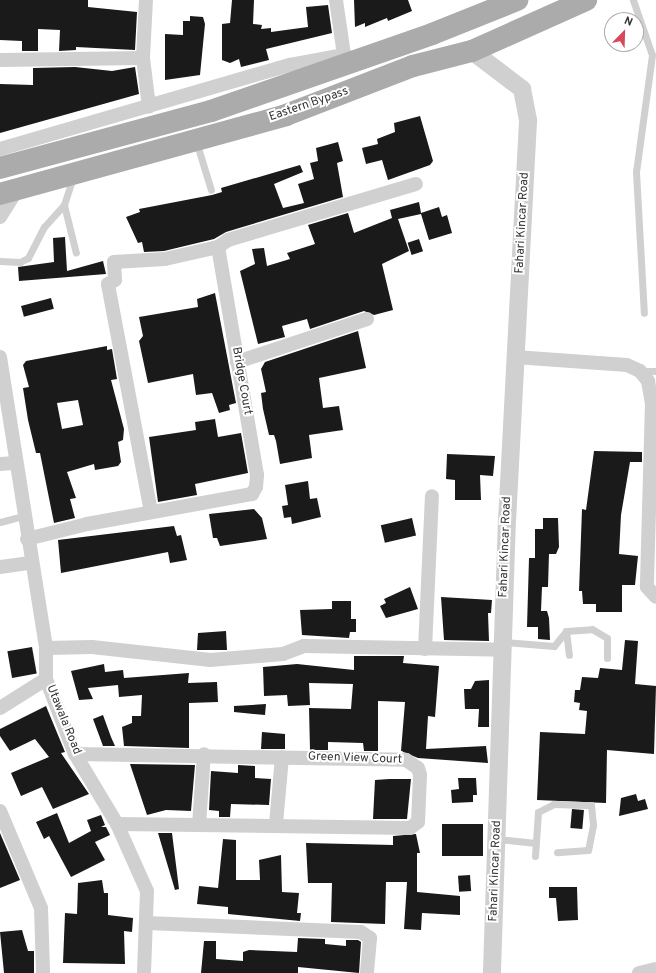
<!DOCTYPE html>
<style>
body{margin:0}
#map{position:relative;width:656px;height:973px;overflow:hidden;background:#fff;font-family:Overpass,sans-serif}
div>[style]{position:absolute}
[style*='--x']{left:calc(var(--x)*1px);top:calc(var(--y)*1px);width:calc(var(--w)*1px);rotate:calc(var(--a)*1deg)}
.building>*{inset:0;background:#1a1a1a;transform-origin:0 0}
.service>*{height:7px;margin:-3.5px;padding:0 3.5px;transform-origin:3.5px;border-radius:3.5px;background:#d0d0d0}
.minor>*{height:14px;margin:-7px;padding:0 7px;transform-origin:7px;border-radius:7px;background:#d0d0d0}
.tertiary>*{height:18px;margin:-9px;padding:0 9px;transform-origin:9px;border-radius:9px;background:#d0d0d0}
.primary>*{height:22px;margin:-11px;padding:0 11px;transform-origin:11px;border-radius:11px;background:#ababab}
span{translate:-50% -50%;white-space:nowrap;text-align:center;line-height:1.15;-webkit-text-stroke:4px #fff;paint-order:stroke}
.street-label{font-size:12px;color:#333}
.north{position:absolute;left:604px;top:12px;width:40px;height:40px;box-sizing:border-box;background:#fff;border:1px solid #adadad;border-radius:50%;rotate:23deg;font-size:11px;font-weight:700;line-height:16px;text-align:center;color:#333}
.north::after{content:'';display:block;margin:auto;width:14px;height:18px;background:#d64958;clip-path:polygon(50% 0,100% 100%,50% 72%,0 100%)}
</style>
<div id="map">
<div class="building">
<i style="clip-path:polygon(0 0,88px 0,88px 7px,137px 12px,135px 50px,76px 47px,76px 50px,59px 51px,60px 30px,38px 29px,38px 51px,22px 51px,22px 41px,0 40px)"></i>
<i style="clip-path:polygon(232px 0,254px 0,253px 24px,262px 25px,261px 29px,271px 28px,271px 32px,308px 27px,306px 7px,328px 5px,332px 33px,266px 49px,269px 60px,241px 67px,239px 59px,230px 63px,222px 60px,222px 24px,230px 23px)"></i>
<i style="clip-path:polygon(354px 0,408px 0,412px 11px,388px 21px,387px 18px,365px 27px,365px 23px,355px 27px)"></i>
<i style="clip-path:polygon(190px 16px,203px 17px,205px 24px,200px 75px,165px 80px,165px 34px,183px 35px,183px 21px,190px 21px)"></i>
<i style="clip-path:polygon(75px 67px,112px 71px,135px 67px,139px 94px,0 133px,0 84px,33px 85px,33px 68px)"></i>
<i style="clip-path:polygon(420px 116px,433px 161px,430px 165px,388px 180px,382px 160px,366px 164px,362px 148px,378px 144px,377px 139px,395px 132px,394px 123px)"></i>
<i style="clip-path:polygon(338px 142px,343px 161px,337px 163px,343px 197px,226px 232px,214px 239px,164px 251px,144px 252px,142px 242px,138px 243px,126px 217px,140px 212px,139px 209px,212px 195px,222px 192px,221px 188px,300px 165px,303px 172px,274px 184px,283px 208px,304px 203px,298px 184px,314px 179px,310px 163px,318px 161px,316px 148px)"></i>
<i style="clip-path:polygon(419px 202px,421px 213px,439px 207px,442px 217px,447px 215px,452px 233px,429px 240px,421px 214px,398px 219px,409px 251px,382px 264px,393px 310px,374px 315px,364px 311px,310px 329px,307px 319px,282px 326px,285px 337px,258px 344px,240px 271px,255px 264px,252px 249px,264px 248px,267px 266px,290px 259px,287px 253px,315px 244px,308px 225px,348px 213px,354px 233px,392px 218px,390px 210px)"></i>
<i style="clip-path:polygon(65px 237px,67px 271px,103px 261px,106px 274px,19px 281px,18px 267px,54px 262px,53px 238px)"></i>
<i style="left:419px;top:239px;width:13px;height:12px;rotate:72deg"></i>
<i style="clip-path:polygon(215px 293px,236px 403px,229px 405px,230px 410px,219px 413px,212px 393px,196px 395px,193px 374px,148px 383px,139px 341px,143px 336px,139px 317px,198px 307px,197px 299px)"></i>
<i style="left:51px;top:298px;width:11px;height:31px;rotate:75deg"></i>
<i style="clip-path:polygon(358px 331px,366px 368px,319px 378px,323px 408px,339px 406px,343px 430px,309px 435px,312px 458px,280px 464px,276px 441px,274px 435px,269px 435px,263px 409px,261px 393px,266px 392px,261px 369px,265px 362px)"></i>
<i style="clip-path:polygon(evenodd,107px 346px,107px 350px,112px 349px,117px 379px,111px 380px,124px 429px,123px 440px,118px 442px,121px 462px,118px 466px,95px 470px,94px 464px,67px 472px,76px 498px,70px 499px,75px 518px,54px 523px,40px 453px,36px 453px,28px 420px,23px 388px,29px 387px,23px 365px,26px 361px,107px 346px,78px 400px,83px 425px,62px 429px,57px 403px,78px 400px)"></i>
<i style="clip-path:polygon(215px 419px,218px 437px,241px 433px,248px 473px,195px 484px,197px 495px,158px 502px,149px 437px,196px 430px,195px 422px)"></i>
<i style="clip-path:polygon(594px 451px,642px 452px,642px 462px,630px 462px,621px 515px,619px 554px,638px 556px,635px 585px,622px 585px,622px 612px,596px 612px,596px 604px,583px 604px,582px 591px,579px 591px,582px 509px,586px 510px)"></i>
<i style="clip-path:polygon(447px 454px,495px 456px,493px 476px,480px 475px,481px 500px,455px 500px,455px 480px,446px 479px)"></i>
<i style="clip-path:polygon(308px 481px,310px 499px,317px 498px,321px 517px,292px 524px,291px 517px,284px 518px,282px 506px,288px 505px,285px 485px)"></i>
<i style="clip-path:polygon(254px 509px,262px 518px,267px 539px,220px 546px,217px 538px,213px 538px,209px 514px)"></i>
<i style="left:412px;top:518px;width:18px;height:32px;rotate:77deg"></i>
<i style="clip-path:polygon(543px 518px,558px 518px,559px 547px,556px 554px,549px 554px,548px 587px,542px 587px,541px 611px,547px 611px,549px 618px,550px 640px,538px 639px,538px 627px,527px 627px,529px 558px,535px 558px,535px 529px,543px 529px)"></i>
<i style="clip-path:polygon(174px 526px,177px 536px,181px 535px,187px 560px,170px 563px,168px 552px,61px 573px,58px 540px)"></i>
<i style="clip-path:polygon(410px 587px,418px 609px,386px 618px,380px 606px,386px 603px,384px 599px)"></i>
<i style="clip-path:polygon(441px 597px,492px 600px,491px 613px,488px 613px,489px 641px,444px 640px)"></i>
<i style="clip-path:polygon(332px 601px,351px 601px,351px 619px,356px 619px,356px 632px,350px 632px,349px 638px,302px 635px,300px 610px,332px 609px)"></i>
<i style="clip-path:polygon(226px 631px,227px 650px,197px 650px,198px 633px)"></i>
<i style="clip-path:polygon(625px 640px,638px 641px,635px 684px,656px 686px,654px 754px,607px 750px,606px 803px,537px 800px,540px 732px,585px 734px,587px 711px,579px 710px,580px 703px,574px 702px,575px 690px,580px 690px,582px 677px,598px 678px,600px 668px,622px 670px)"></i>
<i style="left:32px;top:647px;width:27px;height:25px;rotate:80deg"></i>
<i style="clip-path:polygon(354px 656px,404px 656px,403px 663px,439px 666px,435px 717px,428px 716px,426px 749px,486px 746px,488px 763px,418px 758px,401px 751px,405px 702px,378px 701px,378px 751px,364px 751px,363px 743px,328px 742px,328px 750px,310px 750px,309px 708px,351px 709px,353px 684px,309px 683px,310px 705px,288px 706px,287px 695px,264px 696px,263px 667px,297px 664px,354px 670px)"></i>
<i style="clip-path:polygon(104px 664px,105px 672px,123px 670px,124px 678px,189px 673px,188px 683px,217px 682px,218px 702px,189px 703px,189px 748px,124px 746px,122px 727px,132px 723px,132px 716px,141px 716px,142px 695px,119px 697px,118px 685px,88px 688px,93px 699px,79px 700px,71px 671px)"></i>
<i style="clip-path:polygon(489px 680px,489px 727px,478px 727px,479px 709px,465px 709px,464px 689px,471px 689px,475px 681px)"></i>
<i style="clip-path:polygon(266px 704px,265px 715px,234px 712px,234px 706px)"></i>
<i style="clip-path:polygon(46px 706px,65px 752px,61px 753px,89px 794px,53px 809px,42px 787px,21px 796px,11px 773px,49px 757px,35px 739px,10px 751px,0 736px,0 729px)"></i>
<i style="clip-path:polygon(103px 715px,111px 737px,115px 746px,103px 746px,93px 719px)"></i>
<i style="clip-path:polygon(262px 732px,285px 734px,285px 749px,261px 749px)"></i>
<i style="clip-path:polygon(130px 764px,195px 765px,191px 811px,166px 810px,147px 815px)"></i>
<i style="clip-path:polygon(238px 765px,255px 766px,255px 778px,271px 779px,269px 805px,231px 804px,230px 817px,219px 817px,219px 811px,209px 810px,211px 771px,238px 773px)"></i>
<i style="clip-path:polygon(458px 778px,476px 778px,477px 795px,473px 795px,473px 802px,452px 803px,451px 790px,459px 789px)"></i>
<i style="clip-path:polygon(389px 779px,411px 779px,407px 819px,373px 819px,375px 780px)"></i>
<i style="clip-path:polygon(636px 794px,638px 801px,645px 799px,648px 809px,619px 816px,621px 798px)"></i>
<i style="left:572px;top:809px;width:12px;height:19px;rotate:5deg"></i>
<i style="clip-path:polygon(57px 813px,69px 843px,91px 831px,87px 820px,101px 815px,105px 825px,101px 827px,106px 827px,110px 835px,95px 842px,105px 860px,71px 877px,49px 836px,44px 839px,36px 822px)"></i>
<i style="left:442px;top:824px;width:41px;height:32px"></i>
<i style="clip-path:polygon(0 833px,20px 880px,0 888px)"></i>
<i style="clip-path:polygon(158px 833px,172px 833px,179px 889px,175px 890px)"></i>
<i style="clip-path:polygon(416px 834px,420px 853px,417px 853px,417px 892px,460px 896px,460px 915px,422px 913px,421px 930px,404px 929px,407px 882px,386px 882px,385px 924px,331px 922px,332px 883px,308px 883px,306px 843px,393px 845px,393px 836px)"></i>
<i style="clip-path:polygon(223px 839px,236px 840px,236px 880px,260px 880px,259px 860px,281px 855px,282px 892px,299px 893px,297px 913px,301px 913px,300px 921px,228px 914px,228px 907px,197px 904px,199px 886px,218px 888px)"></i>
<i style="left:470px;top:875px;width:16px;height:12px;rotate:86deg"></i>
<i style="clip-path:polygon(102px 880px,104px 893px,108px 893px,108px 915px,133px 918px,132px 932px,124px 931px,125px 964px,63px 963px,65px 913px,77px 914px,78px 883px)"></i>
<i style="clip-path:polygon(549px 887px,577px 887px,578px 920px,558px 921px,556px 898px,549px 898px)"></i>
<i style="clip-path:polygon(22px 930px,28px 951px,34px 951px,34px 973px,4px 973px,0 932px)"></i>
<i style="clip-path:polygon(298px 938px,325px 939px,325px 944px,346px 946px,346px 940px,358px 940px,361px 942px,359px 973px,298px 967px,298px 973px,201px 973px,204px 941px,216px 941px,216px 959px,243px 961px,243px 952px,249px 950px,297px 952px)"></i>
</div>
<div class="service">
<i style="--x:633;--y:0;--w:58;--a:70.9"></i>
<i style="--x:652;--y:55;--w:118;--a:97.8"></i>
<i style="--x:636;--y:172;--w:141;--a:86.8"></i>
<i style="--x:196;--y:141;--w:51;--a:73"></i>
<i style="--x:73;--y:177;--w:29;--a:108"></i>
<i style="--x:64;--y:205;--w:49;--a:76"></i>
<i style="--x:0;--y:261;--w:20;--a:3"></i>
<i style="--x:20;--y:262;--w:9;--a:-27"></i>
<i style="--x:28;--y:258;--w:35;--a:-63"></i>
<i style="--x:44;--y:227;--w:30;--a:-48"></i>
<i style="--x:640;--y:371;--w:16;--a:0"></i>
<i style="--x:0;--y:522;--w:24;--a:-15"></i>
<i style="--x:566;--y:631;--w:24;--a:83"></i>
<i style="--x:503;--y:642;--w:51;--a:4.5"></i>
<i style="--x:554;--y:646;--w:19;--a:-51"></i>
<i style="--x:566;--y:631;--w:26;--a:-4"></i>
<i style="--x:592;--y:629;--w:17;--a:31"></i>
<i style="--x:607;--y:638;--w:20;--a:90"></i>
<i style="--x:497;--y:839;--w:39;--a:6"></i>
<i style="--x:535;--y:856;--w:44;--a:-86.1"></i>
<i style="--x:538;--y:812;--w:18;--a:-27"></i>
<i style="--x:554;--y:804;--w:37;--a:2"></i>
<i style="--x:591;--y:805;--w:20;--a:84"></i>
<i style="--x:593;--y:825;--w:25;--a:101"></i>
<i style="--x:588;--y:850;--w:31;--a:176"></i>
</div>
<div class="minor">
<i style="--x:146;--y:0;--w:58;--a:93"></i>
<i style="--x:143;--y:58;--w:49;--a:83"></i>
<i style="--x:336;--y:0;--w:56;--a:81.7"></i>
<i style="--x:0;--y:60;--w:143;--a:-0.8"></i>
<i style="--x:0;--y:149;--w:302;--a:-16.2"></i>
<i style="--x:290;--y:65;--w:55;--a:-10.5"></i>
<i style="--x:344;--y:55;--w:9;--a:27"></i>
<i style="--x:0;--y:217;--w:34;--a:-58"></i>
<i style="--x:0;--y:357;--w:295;--a:81"></i>
<i style="--x:46;--y:648;--w:31;--a:90"></i>
<i style="--x:46;--y:679;--w:80;--a:68.9"></i>
<i style="--x:75;--y:754;--w:82;--a:59"></i>
<i style="--x:117;--y:824;--w:73;--a:65.9"></i>
<i style="--x:147;--y:891;--w:82;--a:92.1"></i>
<i style="--x:515;--y:357;--w:112;--a:4.1"></i>
<i style="--x:627;--y:365;--w:14;--a:25"></i>
<i style="--x:640;--y:371;--w:13;--a:51"></i>
<i style="--x:648;--y:381;--w:22;--a:80"></i>
<i style="--x:652;--y:403;--w:184;--a:91.6"></i>
<i style="--x:647;--y:587;--w:13;--a:48"></i>
<i style="--x:237;--y:362;--w:137;--a:-18.3"></i>
<i style="--x:0;--y:464;--w:16;--a:-4"></i>
<i style="--x:151;--y:512;--w:232;--a:-100.7"></i>
<i style="--x:108;--y:284;--w:8;--a:-30"></i>
<i style="--x:115;--y:280;--w:18;--a:-93"></i>
<i style="--x:114;--y:262;--w:51;--a:-3.4"></i>
<i style="--x:165;--y:259;--w:54;--a:-12.8"></i>
<i style="--x:27;--y:539;--w:62;--a:-14"></i>
<i style="--x:87;--y:524;--w:168;--a:-10.3"></i>
<i style="--x:252;--y:494;--w:8;--a:-60"></i>
<i style="--x:256;--y:487;--w:12;--a:-85"></i>
<i style="--x:257;--y:475;--w:231;--a:-99.7"></i>
<i style="--x:218;--y:247;--w:12;--a:-35"></i>
<i style="--x:228;--y:240;--w:196;--a:-16.6"></i>
<i style="--x:0;--y:567;--w:30;--a:-8"></i>
<i style="--x:46;--y:648;--w:46;--a:-1.2"></i>
<i style="--x:92;--y:647;--w:119;--a:6.3"></i>
<i style="--x:210;--y:660;--w:73;--a:-4.7"></i>
<i style="--x:283;--y:654;--w:22;--a:-21"></i>
<i style="--x:304;--y:646;--w:200;--a:1.1"></i>
<i style="--x:425;--y:649;--w:153;--a:-87.4"></i>
<i style="--x:0;--y:708;--w:54;--a:-32.2"></i>
<i style="--x:75;--y:754;--w:331;--a:1"></i>
<i style="--x:406;--y:760;--w:14;--a:34"></i>
<i style="--x:418;--y:768;--w:7;--a:74"></i>
<i style="--x:420;--y:775;--w:47;--a:92.4"></i>
<i style="--x:418;--y:822;--w:10;--a:143"></i>
<i style="--x:410;--y:828;--w:293;--a:-179.2"></i>
<i style="--x:0;--y:811;--w:105;--a:67.1"></i>
<i style="--x:41;--y:908;--w:65;--a:88.2"></i>
<i style="--x:276;--y:824;--w:67;--a:-84.9"></i>
<i style="--x:199;--y:825;--w:71;--a:-86"></i>
<i style="--x:147;--y:923;--w:214;--a:2.4"></i>
<i style="--x:361;--y:932;--w:11;--a:34"></i>
<i style="--x:370;--y:938;--w:35;--a:95"></i>
<i style="--x:639;--y:973;--w:17;--a:-13"></i>
</div>
<div class="tertiary">
<i style="--x:472;--y:51;--w:63;--a:37.2"></i>
<i style="--x:522;--y:89;--w:33;--a:79"></i>
<i style="--x:528;--y:121;--w:398;--a:93"></i>
<i style="--x:507;--y:518;--w:455;--a:91.9"></i>
</div>
<div class="primary">
<i style="--x:0;--y:168;--w:219;--a:-15.1"></i>
<i style="--x:211;--y:111;--w:234;--a:-19.2"></i>
<i style="--x:432;--y:34;--w:92;--a:-21.8"></i>
<i style="--x:0;--y:194;--w:297;--a:-15.4"></i>
<i style="--x:286;--y:115;--w:136;--a:-21.1"></i>
<i style="--x:413;--y:66;--w:61;--a:-14.3"></i>
<i style="--x:472;--y:51;--w:125;--a:-24.1"></i>
</div>
<div class="street-label">
<span style="left:309px;top:105px;rotate:-19deg">Eastern Bypass</span>
<span style="left:523px;top:223px;rotate:-87deg">Fahari Kincar Road</span>
<span style="left:241px;top:381px;rotate:80deg">Bridge Court</span>
<span style="left:506px;top:547px;rotate:-88deg">Fahari Kincar Road</span>
<span style="left:63px;top:720px;rotate:68deg">Utawala Road</span>
<span style="left:355px;top:759px;rotate:2deg">Green View Court</span>
<span style="left:496px;top:871px;rotate:-88deg">Fahari Kincar Road</span>
</div>
<div class="north">N</div>
</div>
